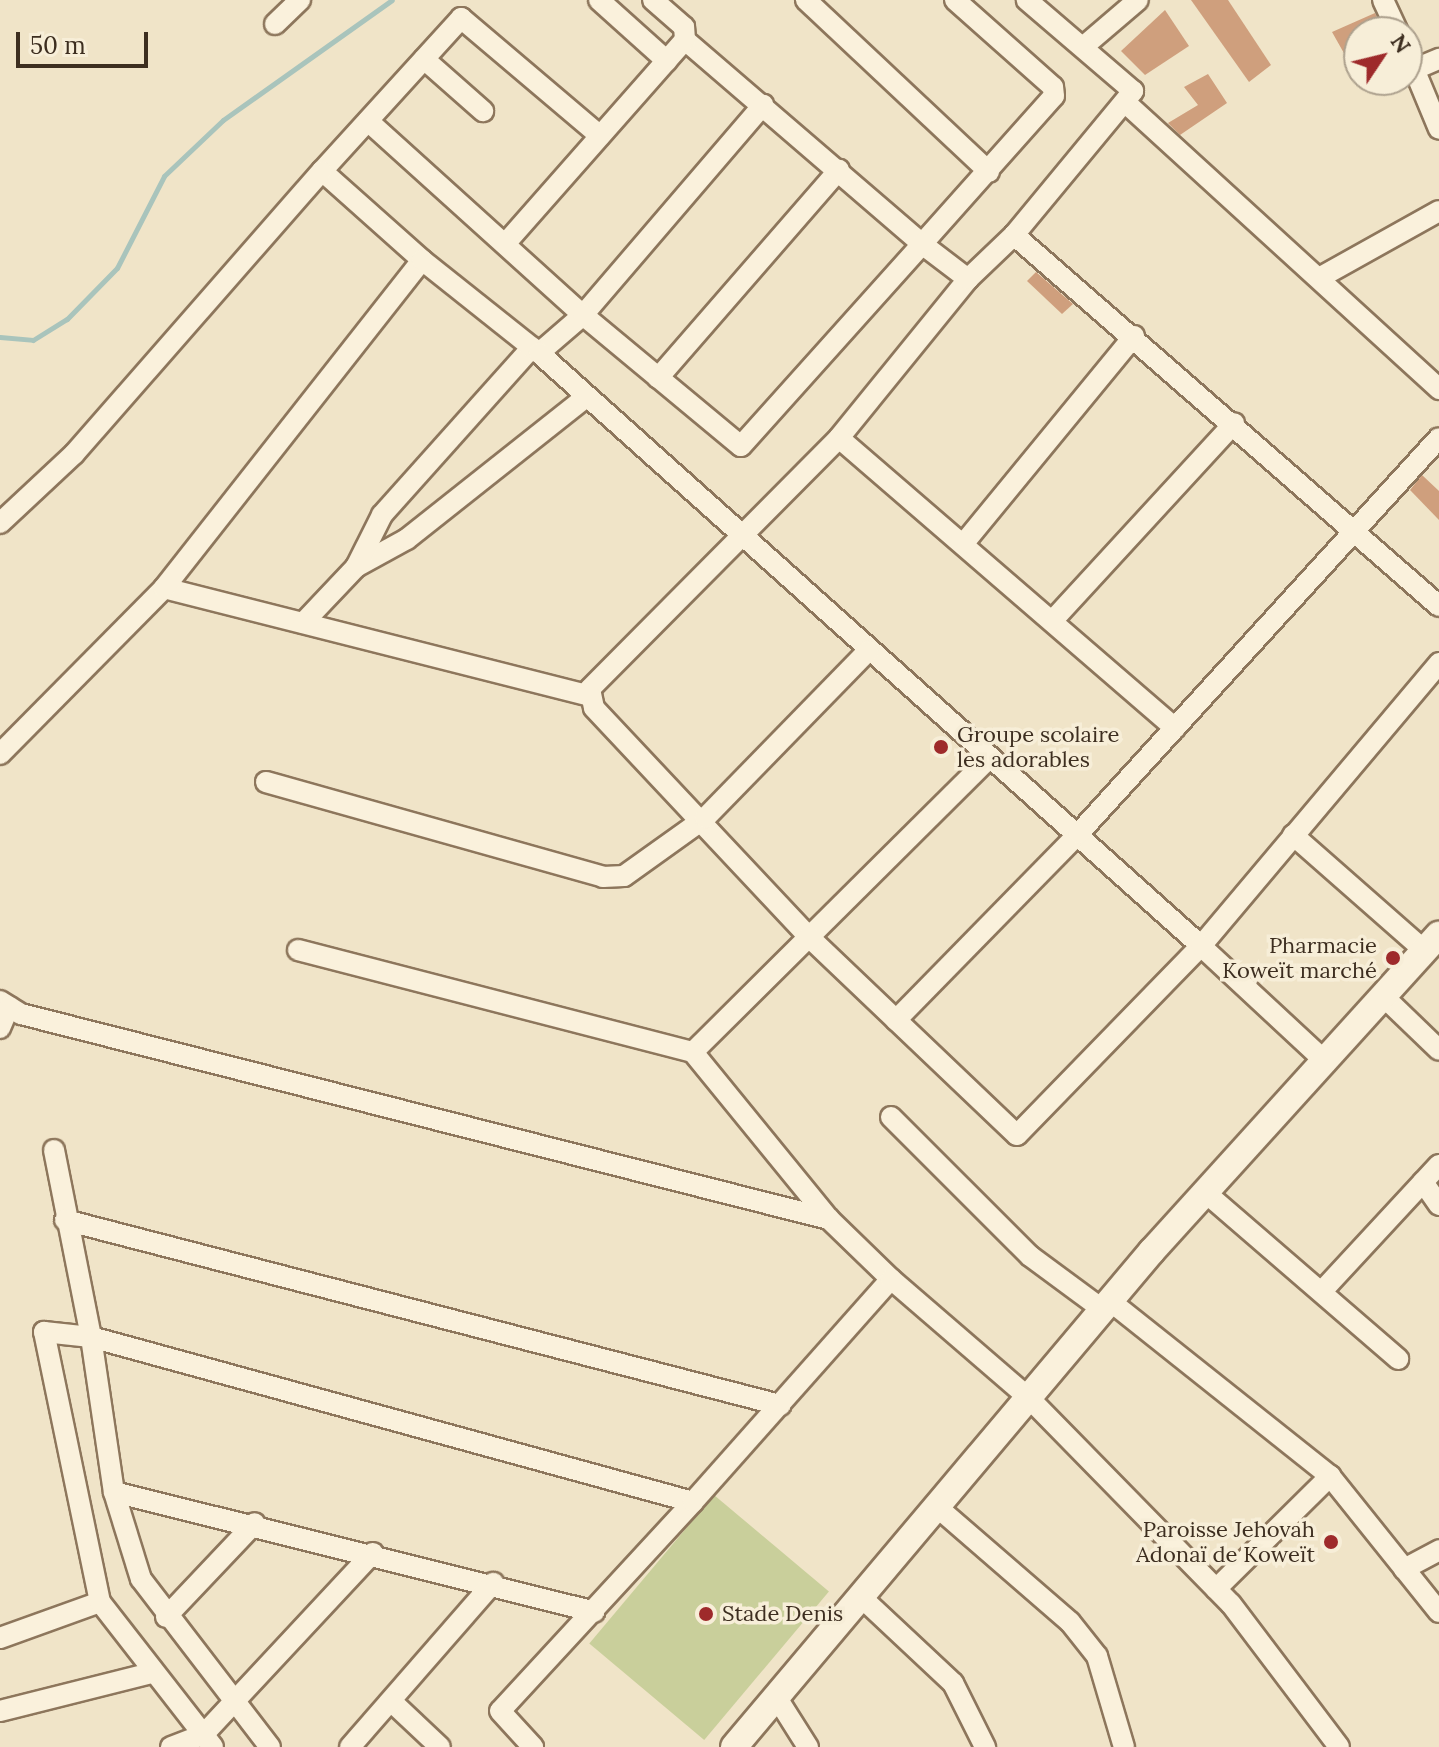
<!DOCTYPE html>
<meta charset="utf-8">
<style>
body{margin:0}
#map{position:relative;width:1439px;height:1747px;overflow:hidden;background:#f0e4c8;font-family:Lora,serif}
div>[style]{position:absolute}
[style*='--x']{left:calc(var(--x)*1px);top:calc(var(--y)*1px);width:calc(var(--w)*1px);rotate:calc(var(--a)*1deg)}
.green>*{inset:0;background:#c9cf9b;transform-origin:0 0}
.stream>*{height:5px;margin:-2.5px;padding:0 2.5px;transform-origin:2.5px;border-radius:2.5px;background:#a9c4bc}
.building>*{inset:0;background:#cf9f7d}
.roads{filter:drop-shadow(2px 0 #8d765c) drop-shadow(-2px 0 #8d765c) drop-shadow(0 2px #8d765c) drop-shadow(0 -2px #8d765c)}
.minor>*{height:20px;margin:-10px;padding:0 10px;transform-origin:10px;border-radius:10px;background:#faf1dc}
.tertiary>*{height:26px;margin:-13px;padding:0 13px;transform-origin:13px;border-radius:13px;background:#faf1dc}
.dots>*{width:22px;height:22px;translate:-50% -50%;box-sizing:border-box;border:4px solid #f7eed8;border-radius:50%}
span{translate:-50% -50%;white-space:nowrap;text-align:center;line-height:1.15;-webkit-text-stroke:7px #f7eed8;paint-order:stroke}
.poi-label{font-size:22px;color:#3d2e20}
.left{translate:0 -50%;text-align:left}
.right{translate:-100% -50%;text-align:right}
.north{position:absolute;left:1343px;top:16px;width:80px;height:80px;box-sizing:border-box;background:#f7eed8;border:2px solid #ada18e;border-radius:50%;rotate:55deg;font-size:22px;font-weight:700;line-height:32px;text-align:center;color:#3d2e20}
.north::after{content:'';display:block;margin:auto;width:28px;height:36px;background:#9e2a2b;clip-path:polygon(50% 0,100% 100%,50% 72%,0 100%)}
.scale{position:absolute;left:16px;top:32px;width:132px;height:36px;box-sizing:border-box;border:4px solid #3d2e20;border-top:0;padding-left:10px;font-size:24px;line-height:28px;white-space:nowrap;color:#3d2e20;-webkit-text-stroke:6px #f7eed8;paint-order:stroke}
</style>
<div id="map">
<div class="green">
<i style="left:714px;top:1495px;width:150px;height:194px;rotate:40deg"></i>
</div>
<div class="stream">
<i style="--x:0;--y:337;--w:33;--a:5"></i>
<i style="--x:33;--y:340;--w:40;--a:-32"></i>
<i style="--x:67;--y:319;--w:71;--a:-45.6"></i>
<i style="--x:117;--y:268;--w:103;--a:-62.9"></i>
<i style="--x:164;--y:176;--w:81;--a:-43.5"></i>
<i style="--x:223;--y:120;--w:207;--a:-35.4"></i>
</div>
<div class="building">
<i style="clip-path:polygon(1191px 0,1228px 0,1271px 65px,1249px 82px)"></i>
<i style="clip-path:polygon(1165px 10px,1189px 46px,1145px 75px,1121px 51px)"></i>
<i style="clip-path:polygon(1375px 13px,1384px 32px,1359px 32px,1359px 49px,1345px 55px,1332px 32px)"></i>
<i style="clip-path:polygon(1208px 74px,1227px 103px,1180px 135px,1168px 123px,1198px 105px,1184px 87px)"></i>
<i style="clip-path:polygon(1036px 272px,1073px 304px,1062px 314px,1027px 281px)"></i>
<i style="clip-path:polygon(1422px 475px,1439px 491px,1439px 520px,1410px 490px)"></i>
</div>
<div class="roads">
<div class="minor">
<i style="--x:599;--y:0;--w:91;--a:41.9"></i>
<i style="--x:806;--y:0;--w:251;--a:43.2"></i>
<i style="--x:1383;--y:0;--w:35;--a:65"></i>
<i style="--x:275;--y:24;--w:35;--a:-44"></i>
<i style="--x:685;--y:40;--w:313;--a:40.7"></i>
<i style="--x:922;--y:244;--w:198;--a:-48.3"></i>
<i style="--x:1054;--y:96;--w:9;--a:-96"></i>
<i style="--x:1053;--y:87;--w:131;--a:-138.4"></i>
<i style="--x:1083;--y:47;--w:72;--a:-40.5"></i>
<i style="--x:1407;--y:52;--w:83;--a:67.4"></i>
<i style="--x:424;--y:59;--w:79;--a:41.4"></i>
<i style="--x:1415;--y:69;--w:26;--a:-23"></i>
<i style="--x:1127;--y:104;--w:423;--a:42.4"></i>
<i style="--x:368;--y:121;--w:290;--a:42.1"></i>
<i style="--x:583;--y:315;--w:277;--a:-49.4"></i>
<i style="--x:1014;--y:235;--w:187;--a:-50.4"></i>
<i style="--x:1133;--y:91;--w:140;--a:-139.4"></i>
<i style="--x:505;--y:244;--w:272;--a:-48.6"></i>
<i style="--x:685;--y:40;--w:13;--a:-94"></i>
<i style="--x:684;--y:27;--w:41;--a:-138.9"></i>
<i style="--x:422;--y:260;--w:134;--a:-138.3"></i>
<i style="--x:322;--y:171;--w:207;--a:-47.7"></i>
<i style="--x:461;--y:18;--w:182;--a:40.3"></i>
<i style="--x:1319;--y:278;--w:137;--a:-29.2"></i>
<i style="--x:968;--y:279;--w:205;--a:129.1"></i>
<i style="--x:839;--y:438;--w:354;--a:134.8"></i>
<i style="--x:590;--y:689;--w:19;--a:78"></i>
<i style="--x:594;--y:708;--w:314;--a:46.8"></i>
<i style="--x:809;--y:937;--w:254;--a:-44.8"></i>
<i style="--x:539;--y:353;--w:58;--a:-40.8"></i>
<i style="--x:583;--y:315;--w:205;--a:39.7"></i>
<i style="--x:741;--y:446;--w:271;--a:-48.1"></i>
<i style="--x:922;--y:244;--w:58;--a:37.3"></i>
<i style="--x:968;--y:279;--w:64;--a:-43.7"></i>
<i style="--x:1014;--y:235;--w:564;--a:41.12"></i>
<i style="--x:658;--y:378;--w:276;--a:-49"></i>
<i style="--x:839;--y:438;--w:444;--a:40.8"></i>
<i style="--x:0;--y:523;--w:101;--a:-43"></i>
<i style="--x:74;--y:454;--w:376;--a:-48.8"></i>
<i style="--x:964;--y:543;--w:268;--a:-50.6"></i>
<i style="--x:356;--y:567;--w:58;--a:-28.8"></i>
<i style="--x:407;--y:539;--w:228;--a:-38.4"></i>
<i style="--x:164;--y:588;--w:440;--a:14.2"></i>
<i style="--x:1054;--y:619;--w:266;--a:-47.4"></i>
<i style="--x:303;--y:623;--w:77;--a:-46.6"></i>
<i style="--x:356;--y:567;--w:58;--a:-63.4"></i>
<i style="--x:382;--y:515;--w:225;--a:-48.2"></i>
<i style="--x:0;--y:754;--w:233;--a:-45.3"></i>
<i style="--x:164;--y:588;--w:417;--a:-51.8"></i>
<i style="--x:422;--y:260;--w:149;--a:38.5"></i>
<i style="--x:539;--y:353;--w:889;--a:41.85"></i>
<i style="--x:1201;--y:946;--w:370;--a:-49.9"></i>
<i style="--x:266;--y:782;--w:350;--a:15.7"></i>
<i style="--x:603;--y:877;--w:21;--a:-3"></i>
<i style="--x:624;--y:876;--w:100;--a:-35.6"></i>
<i style="--x:705;--y:818;--w:233;--a:-45.7"></i>
<i style="--x:1293;--y:835;--w:176;--a:41.3"></i>
<i style="--x:298;--y:950;--w:408;--a:14.5"></i>
<i style="--x:1384;--y:997;--w:76;--a:43.9"></i>
<i style="--x:0;--y:1001;--w:25;--a:32"></i>
<i style="--x:21;--y:1014;--w:834;--a:14.24"></i>
<i style="--x:829;--y:1219;--w:86;--a:44.1"></i>
<i style="--x:896;--y:1020;--w:262;--a:-45.6"></i>
<i style="--x:1079;--y:833;--w:534;--a:-47.65"></i>
<i style="--x:0;--y:1028;--w:23;--a:-67"></i>
<i style="--x:891;--y:1117;--w:197;--a:45"></i>
<i style="--x:1030;--y:1256;--w:89;--a:36.4"></i>
<i style="--x:54;--y:1150;--w:191;--a:78.8"></i>
<i style="--x:91;--y:1337;--w:624;--a:15.33"></i>
<i style="--x:693;--y:1502;--w:284;--a:132.7"></i>
<i style="--x:500;--y:1711;--w:49;--a:47.5"></i>
<i style="--x:1423;--y:1182;--w:28;--a:55"></i>
<i style="--x:1206;--y:1193;--w:254;--a:40.8"></i>
<i style="--x:829;--y:1219;--w:215;--a:-129.2"></i>
<i style="--x:693;--y:1052;--w:163;--a:-44.8"></i>
<i style="--x:809;--y:937;--w:287;--a:43.6"></i>
<i style="--x:1017;--y:1135;--w:264;--a:-45.8"></i>
<i style="--x:1201;--y:946;--w:171;--a:42.9"></i>
<i style="--x:65;--y:1220;--w:739;--a:14.51"></i>
<i style="--x:1324;--y:1289;--w:169;--a:-47.2"></i>
<i style="--x:1110;--y:1301;--w:281;--a:38.5"></i>
<i style="--x:1330;--y:1476;--w:174;--a:51.3"></i>
<i style="--x:114;--y:1492;--w:91;--a:72.8"></i>
<i style="--x:141;--y:1579;--w:212;--a:52.5"></i>
<i style="--x:693;--y:1502;--w:298;--a:-48.4"></i>
<i style="--x:891;--y:1279;--w:184;--a:40.8"></i>
<i style="--x:1030;--y:1399;--w:287;--a:45.6"></i>
<i style="--x:1231;--y:1604;--w:179;--a:52.9"></i>
<i style="--x:936;--y:1506;--w:177;--a:40.9"></i>
<i style="--x:1070;--y:1622;--w:43;--a:51.5"></i>
<i style="--x:1097;--y:1656;--w:95;--a:73.5"></i>
<i style="--x:1404;--y:1569;--w:40;--a:-28"></i>
<i style="--x:1216;--y:1589;--w:161;--a:-44.7"></i>
<i style="--x:861;--y:1597;--w:126;--a:43.1"></i>
<i style="--x:953;--y:1683;--w:72;--a:63.4"></i>
<i style="--x:166;--y:1617;--w:129;--a:-46.6"></i>
<i style="--x:0;--y:1638;--w:106;--a:-19.8"></i>
<i style="--x:777;--y:1698;--w:58;--a:57.7"></i>
<i style="--x:391;--y:1701;--w:67;--a:43.2"></i>
<i style="--x:0;--y:1711;--w:156;--a:-14.1"></i>
<i style="--x:171;--y:1747;--w:34;--a:-21"></i>
<i style="--x:203;--y:1735;--w:249;--a:-47"></i>
<i style="--x:213;--y:1747;--w:184;--a:-127.9"></i>
<i style="--x:100;--y:1602;--w:276;--a:-101.7"></i>
<i style="--x:44;--y:1332;--w:47;--a:6.1"></i>
<i style="--x:91;--y:1337;--w:157;--a:81.6"></i>
<i style="--x:114;--y:1492;--w:495;--a:14"></i>
<i style="--x:350;--y:1747;--w:218;--a:-48.9"></i>
</div>
<div class="tertiary">
<i style="--x:734;--y:1747;--w:649;--a:-49.88"></i>
<i style="--x:1152;--y:1251;--w:427;--a:-47.8"></i>
</div>
</div>
<div class="dots">
<i style="left:941px;top:747px;background:#9e2a2b"></i>
<i style="left:1393px;top:958px;background:#9e2a2b"></i>
<i style="left:1331px;top:1542px;background:#9e2a2b"></i>
<i style="left:706px;top:1614px;background:#9e2a2b"></i>
</div>
<div class="poi-label">
<span class="left" style="left:957px;top:747px">Groupe scolaire<br>les adorables</span>
<span class="right" style="left:1377px;top:958px">Pharmacie<br>Koweït marché</span>
<span class="right" style="left:1315px;top:1542px">Paroisse Jehovah<br>Adonaï de Koweït</span>
<span class="left" style="left:722px;top:1614px">Stade Denis</span>
</div>
<div class="north">N</div>
<div class="scale">50 m</div>
</div>
